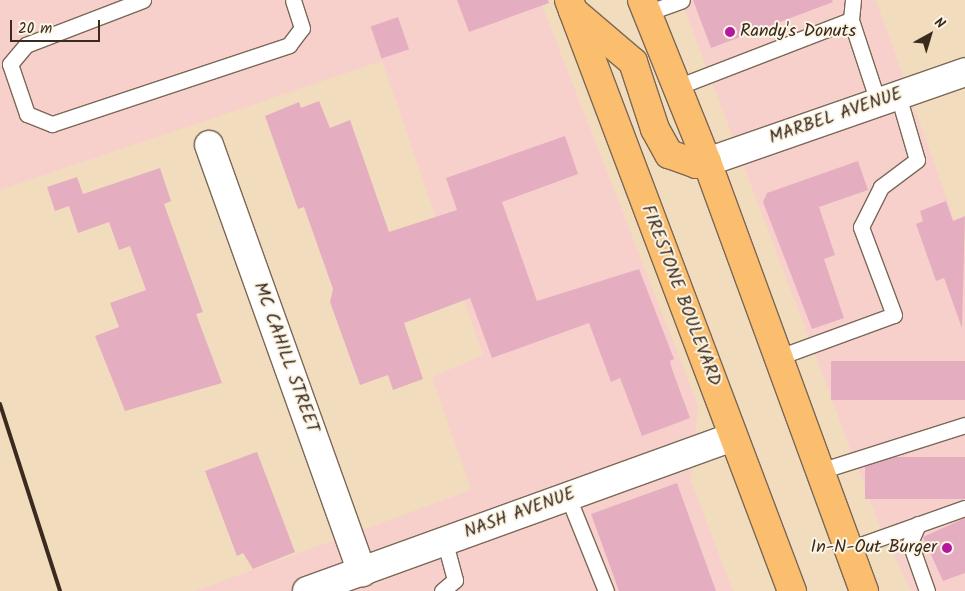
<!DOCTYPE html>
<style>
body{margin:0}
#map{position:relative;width:965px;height:591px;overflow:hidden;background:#f2dcbe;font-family:Kalam,sans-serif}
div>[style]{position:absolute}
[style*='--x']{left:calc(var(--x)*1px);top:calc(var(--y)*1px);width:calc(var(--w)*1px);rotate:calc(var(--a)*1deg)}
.built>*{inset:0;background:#f7d0cc}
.building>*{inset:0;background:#e4aec0;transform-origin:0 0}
.roads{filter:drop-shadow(1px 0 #7b6856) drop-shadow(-1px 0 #7b6856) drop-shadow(0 1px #7b6856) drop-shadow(0 -1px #7b6856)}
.lane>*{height:15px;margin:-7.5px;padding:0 7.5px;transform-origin:7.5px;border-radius:7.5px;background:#fff}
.street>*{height:28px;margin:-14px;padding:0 14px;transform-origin:14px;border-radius:14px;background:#fff}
.primary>*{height:28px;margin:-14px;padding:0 14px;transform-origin:14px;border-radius:14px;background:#fbbd6e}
.rail>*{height:4px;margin:-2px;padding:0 2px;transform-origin:2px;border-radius:2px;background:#3b2a1e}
.dots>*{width:14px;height:14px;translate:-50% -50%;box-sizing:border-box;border:2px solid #fcf5e5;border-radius:50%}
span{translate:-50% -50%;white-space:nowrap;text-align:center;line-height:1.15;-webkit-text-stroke:4px #fcf5e5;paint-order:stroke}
.poi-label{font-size:18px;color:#3b2a1e}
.left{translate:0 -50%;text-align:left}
.right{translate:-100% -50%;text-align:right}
.street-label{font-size:18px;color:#3b2a1e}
.north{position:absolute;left:905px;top:10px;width:50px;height:50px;-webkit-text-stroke:4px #fcf5e5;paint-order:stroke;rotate:39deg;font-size:14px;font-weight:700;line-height:20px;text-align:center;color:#3b2a1e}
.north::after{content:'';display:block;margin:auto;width:18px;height:22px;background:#3b2a1e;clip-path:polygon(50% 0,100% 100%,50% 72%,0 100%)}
.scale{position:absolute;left:10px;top:20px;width:90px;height:22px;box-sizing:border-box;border:2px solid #3b2a1e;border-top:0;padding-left:6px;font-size:15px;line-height:18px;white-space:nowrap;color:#3b2a1e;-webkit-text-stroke:4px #fcf5e5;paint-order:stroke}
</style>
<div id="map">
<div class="built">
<i style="clip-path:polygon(0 0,540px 0,698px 405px,691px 481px,733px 591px,195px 591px,471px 490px,432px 377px,483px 355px,382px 61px,0 190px)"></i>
<i style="clip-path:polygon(681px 0,876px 0,965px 249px,965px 591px,911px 591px,879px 524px)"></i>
</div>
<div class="building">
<i style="clip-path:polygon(457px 0,548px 0,549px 3px,469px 32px)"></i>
<i style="clip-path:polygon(693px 0,832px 0,833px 2px,711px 48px)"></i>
<i style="left:398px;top:17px;width:34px;height:29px;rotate:71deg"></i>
<i style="clip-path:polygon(319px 101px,330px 128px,350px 120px,389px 232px,457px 210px,446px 178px,565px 136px,578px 174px,502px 202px,537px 301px,639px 269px,674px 359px,670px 361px,672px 369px,690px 418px,642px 436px,620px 378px,611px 382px,589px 323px,492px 358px,470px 298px,404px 323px,423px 379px,393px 390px,388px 375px,360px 385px,330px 302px,333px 289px,304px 207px,298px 209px,265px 116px,299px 102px,301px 108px)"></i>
<i style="clip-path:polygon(858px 161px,868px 190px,819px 207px,835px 255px,824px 259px,844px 318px,812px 329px,763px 202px,767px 193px)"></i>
<i style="clip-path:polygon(160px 168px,171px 201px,164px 204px,203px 312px,196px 314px,222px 383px,125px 411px,95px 336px,119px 327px,110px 303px,146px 290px,130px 246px,119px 250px,109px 222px,78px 233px,69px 206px,55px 211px,47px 187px,77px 177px,83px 194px)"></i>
<i style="clip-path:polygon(946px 201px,953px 221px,965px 216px,962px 328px,944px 278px,936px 281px,916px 224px,923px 221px,920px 211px)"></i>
<i style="left:965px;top:361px;width:39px;height:134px;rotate:90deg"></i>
<i style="clip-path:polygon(257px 452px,295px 552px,253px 569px,243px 553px,237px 556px,205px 471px)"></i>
<i style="left:965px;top:457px;width:42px;height:100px;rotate:90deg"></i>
<i style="clip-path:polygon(677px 483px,716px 591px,619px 591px,591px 514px)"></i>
<i style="clip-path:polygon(965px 518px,965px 573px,943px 581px,923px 537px)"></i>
</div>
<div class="roads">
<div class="lane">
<i style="--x:143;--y:0;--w:125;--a:159"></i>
<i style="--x:26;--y:45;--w:25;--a:130"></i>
<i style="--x:10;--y:64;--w:53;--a:71.2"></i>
<i style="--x:27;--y:114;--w:27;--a:22"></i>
<i style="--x:52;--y:124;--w:250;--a:-18.4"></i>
<i style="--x:289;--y:45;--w:21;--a:-53"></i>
<i style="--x:302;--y:28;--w:29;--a:-108"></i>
<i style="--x:853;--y:0;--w:20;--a:96"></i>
<i style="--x:851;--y:20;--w:86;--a:71.8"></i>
<i style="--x:647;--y:13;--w:37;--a:-20"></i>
<i style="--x:677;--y:87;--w:186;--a:-21.1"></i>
<i style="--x:779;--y:357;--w:122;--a:-20.1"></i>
<i style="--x:894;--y:315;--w:94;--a:-110.6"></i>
<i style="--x:861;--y:227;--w:45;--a:-63.4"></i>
<i style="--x:881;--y:187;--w:45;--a:-36.9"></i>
<i style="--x:917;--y:160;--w:68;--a:-106.3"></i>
<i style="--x:820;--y:471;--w:152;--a:-17.6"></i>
<i style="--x:568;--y:497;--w:101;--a:68"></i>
<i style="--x:918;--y:524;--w:21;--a:113"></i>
<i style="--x:910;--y:543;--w:51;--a:70.5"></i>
<i style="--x:849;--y:549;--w:123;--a:-19.5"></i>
<i style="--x:442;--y:591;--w:17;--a:-40"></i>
<i style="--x:455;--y:580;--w:39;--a:-105"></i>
</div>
<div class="street">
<i style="--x:209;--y:145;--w:454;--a:70.3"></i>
<i style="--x:707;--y:162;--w:273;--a:-19.2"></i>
<i style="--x:307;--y:591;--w:453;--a:-19.9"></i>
</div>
<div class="primary">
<i style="--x:569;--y:0;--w:632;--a:69.33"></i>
<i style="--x:642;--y:0;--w:175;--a:68.1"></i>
<i style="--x:707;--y:162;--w:457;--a:69.9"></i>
<i style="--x:573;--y:11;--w:79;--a:40.4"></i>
<i style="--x:633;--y:62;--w:71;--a:71.8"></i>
<i style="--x:655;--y:129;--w:29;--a:61"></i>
<i style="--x:669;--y:154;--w:29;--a:20"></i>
<i style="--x:696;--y:164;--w:11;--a:-10"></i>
</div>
</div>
<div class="rail">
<i style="--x:0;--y:404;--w:196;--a:72.2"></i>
</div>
<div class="dots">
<i style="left:730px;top:32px;background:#b5179e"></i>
<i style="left:947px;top:548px;background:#b5179e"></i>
</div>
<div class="poi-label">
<span class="left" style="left:740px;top:32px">Randy's Donuts</span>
<span class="right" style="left:937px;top:548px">In-N-Out Burger</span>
</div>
<div class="street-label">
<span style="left:836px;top:117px;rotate:-19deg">MARBEL AVENUE</span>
<span style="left:680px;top:296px;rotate:69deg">FIRESTONE BOULEVARD</span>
<span style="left:285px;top:358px;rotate:70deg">MC CAHILL STREET</span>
<span style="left:520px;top:514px;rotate:-20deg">NASH AVENUE</span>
</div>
<div class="north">N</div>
<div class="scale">20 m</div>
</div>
